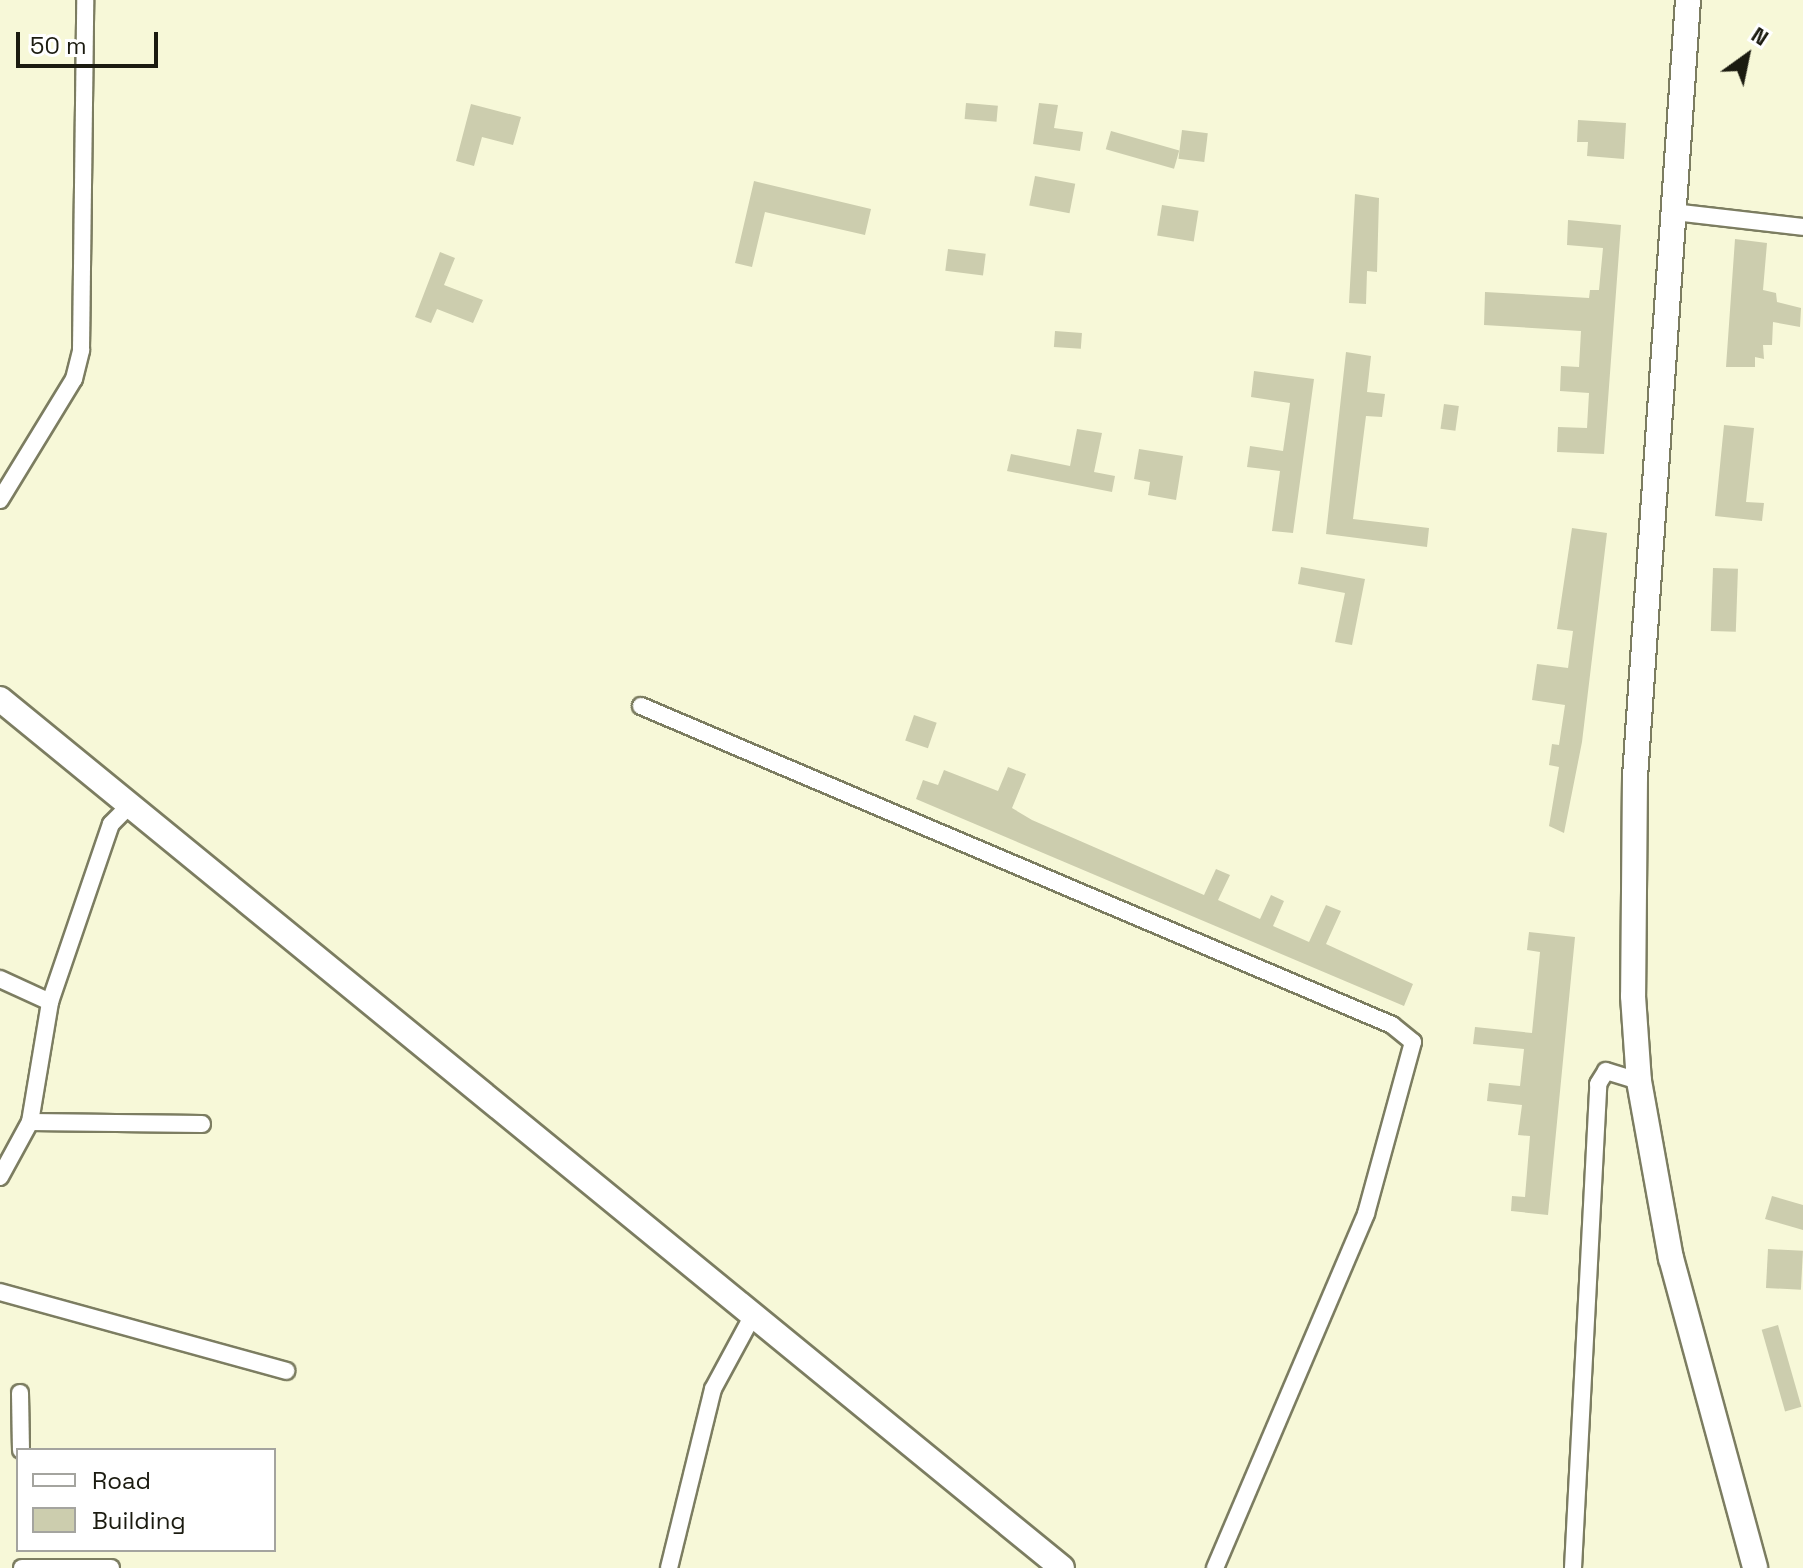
<!DOCTYPE html>
<style>
body{margin:0}
#map{position:relative;width:1803px;height:1568px;overflow:hidden;background:#f7f8d8;font-family:"Space Grotesk",sans-serif}
div>[style]{position:absolute}
[style*='--x']{left:calc(var(--x)*1px);top:calc(var(--y)*1px);width:calc(var(--w)*1px);rotate:calc(var(--a)*1deg)}
.building>*{inset:0;background:#cccdae;transform-origin:0 0}
.roads{filter:drop-shadow(2px 0 #7c7d61) drop-shadow(-2px 0 #7c7d61) drop-shadow(0 2px #7c7d61) drop-shadow(0 -2px #7c7d61)}
.street>*{height:16px;margin:-8px;padding:0 8px;transform-origin:8px;border-radius:8px;background:#fff}
.secondary>*{height:24px;margin:-12px;padding:0 12px;transform-origin:12px;border-radius:12px;background:#fff}
span{translate:-50% -50%;white-space:nowrap;text-align:center;line-height:1.15;-webkit-text-stroke:6px #fff;paint-order:stroke}
.legend{position:absolute;left:16px;top:1448px;width:260px;height:104px;box-sizing:border-box;background:#fff;border:2px solid #a4a49f;margin:0;padding:10px 14px;list-style:none;font-size:24px;color:#1b1b10}
.legend li{display:flex;align-items:center;gap:16px;height:40px}
.legend b{width:40px;border:2px solid #a4a49f}
.north{position:absolute;left:1707px;top:16px;width:80px;height:80px;-webkit-text-stroke:6px #fff;paint-order:stroke;rotate:33deg;font-size:22px;font-weight:700;line-height:32px;text-align:center;color:#1b1b10}
.north::after{content:'';display:block;margin:auto;width:28px;height:36px;background:#1b1b10;clip-path:polygon(50% 0,100% 100%,50% 72%,0 100%)}
.scale{position:absolute;left:16px;top:32px;width:142px;height:36px;box-sizing:border-box;border:4px solid #1b1b10;border-top:0;padding-left:10px;font-size:24px;line-height:28px;white-space:nowrap;color:#1b1b10;-webkit-text-stroke:6px #fff;paint-order:stroke}
</style>
<div id="map">
<div class="building">
<i style="left:966px;top:103px;width:32px;height:16px;rotate:5deg"></i>
<i style="clip-path:polygon(1039px 103px,1058px 105px,1054px 128px,1083px 132px,1080px 151px,1033px 144px)"></i>
<i style="clip-path:polygon(471px 104px,521px 117px,513px 145px,482px 137px,474px 166px,456px 161px)"></i>
<i style="clip-path:polygon(1578px 120px,1626px 123px,1624px 159px,1587px 156px,1588px 142px,1577px 142px)"></i>
<i style="left:1182px;top:130px;width:26px;height:29px;rotate:7deg"></i>
<i style="left:1111px;top:131px;width:71px;height:19px;rotate:16deg"></i>
<i style="left:1035px;top:176px;width:41px;height:30px;rotate:11deg"></i>
<i style="clip-path:polygon(754px 181px,871px 209px,865px 235px,765px 212px,752px 267px,735px 263px)"></i>
<i style="clip-path:polygon(1355px 194px,1379px 198px,1377px 272px,1367px 271px,1366px 304px,1349px 303px)"></i>
<i style="left:1162px;top:205px;width:37px;height:31px;rotate:9deg"></i>
<i style="clip-path:polygon(1568px 220px,1621px 225px,1604px 454px,1557px 452px,1558px 427px,1587px 428px,1589px 393px,1560px 391px,1561px 366px,1579px 367px,1581px 331px,1484px 325px,1485px 292px,1589px 298px,1590px 290px,1599px 290px,1603px 248px,1567px 245px)"></i>
<i style="clip-path:polygon(1735px 239px,1767px 243px,1763px 290px,1776px 293px,1777px 302px,1801px 308px,1800px 327px,1773px 322px,1772px 345px,1763px 345px,1764px 359px,1755px 357px,1755px 367px,1726px 367px)"></i>
<i style="left:948px;top:249px;width:38px;height:22px;rotate:7deg"></i>
<i style="clip-path:polygon(440px 252px,455px 258px,444px 285px,483px 300px,473px 323px,437px 309px,431px 323px,415px 317px)"></i>
<i style="left:1055px;top:331px;width:27px;height:16px;rotate:4deg"></i>
<i style="clip-path:polygon(1346px 352px,1371px 356px,1367px 392px,1385px 394px,1382px 417px,1366px 416px,1353px 519px,1429px 528px,1427px 547px,1326px 534px)"></i>
<i style="clip-path:polygon(1254px 371px,1314px 379px,1293px 533px,1272px 531px,1280px 471px,1247px 467px,1250px 446px,1283px 451px,1290px 403px,1251px 397px)"></i>
<i style="left:1444px;top:404px;width:15px;height:25px;rotate:8deg"></i>
<i style="clip-path:polygon(1724px 425px,1754px 428px,1746px 502px,1764px 503px,1762px 521px,1715px 516px)"></i>
<i style="clip-path:polygon(1077px 429px,1102px 433px,1094px 472px,1115px 476px,1112px 492px,1007px 471px,1011px 454px,1070px 466px)"></i>
<i style="clip-path:polygon(1139px 449px,1183px 456px,1176px 500px,1148px 495px,1150px 482px,1134px 479px)"></i>
<i style="clip-path:polygon(1572px 528px,1607px 533px,1582px 742px,1564px 833px,1549px 826px,1559px 767px,1549px 765px,1552px 744px,1559px 745px,1565px 705px,1532px 700px,1537px 664px,1568px 668px,1573px 631px,1557px 629px)"></i>
<i style="clip-path:polygon(1301px 567px,1365px 579px,1352px 645px,1335px 642px,1345px 593px,1298px 584px)"></i>
<i style="left:1713px;top:568px;width:25px;height:63px;rotate:2deg"></i>
<i style="left:914px;top:715px;width:24px;height:27px;rotate:19deg"></i>
<i style="clip-path:polygon(1008px 767px,1026px 774px,1012px 808px,1032px 820px,1204px 895px,1216px 869px,1230px 875px,1218px 900px,1260px 919px,1271px 895px,1284px 901px,1273px 926px,1309px 942px,1326px 905px,1341px 911px,1326px 944px,1413px 984px,1404px 1006px,916px 799px,923px 780px,938px 785px,944px 770px,998px 791px)"></i>
<i style="clip-path:polygon(1529px 932px,1575px 937px,1548px 1215px,1511px 1211px,1512px 1196px,1525px 1197px,1530px 1136px,1518px 1135px,1522px 1105px,1487px 1101px,1489px 1083px,1520px 1086px,1524px 1049px,1473px 1044px,1475px 1027px,1532px 1033px,1540px 952px,1527px 950px)"></i>
<i style="clip-path:polygon(1772px 1196px,1803px 1205px,1803px 1230px,1765px 1219px)"></i>
<i style="left:1768px;top:1249px;width:35px;height:39px;rotate:3deg"></i>
<i style="left:1778px;top:1325px;width:85px;height:17px;rotate:74deg"></i>
</div>
<div class="roads">
<div class="street">
<i style="--x:1674;--y:212;--w:130;--a:6.6"></i>
<i style="--x:0;--y:500;--w:142;--a:-58.6"></i>
<i style="--x:74;--y:379;--w:30;--a:-76"></i>
<i style="--x:81;--y:350;--w:350;--a:-89.3"></i>
<i style="--x:641;--y:706;--w:816;--a:23.01"></i>
<i style="--x:1392;--y:1025;--w:27;--a:39"></i>
<i style="--x:1413;--y:1042;--w:178;--a:105.3"></i>
<i style="--x:1366;--y:1214;--w:385;--a:113.1"></i>
<i style="--x:0;--y:979;--w:55;--a:24.7"></i>
<i style="--x:30;--y:1122;--w:172;--a:0.7"></i>
<i style="--x:0;--y:1177;--w:63;--a:-61.4"></i>
<i style="--x:30;--y:1122;--w:122;--a:-80.5"></i>
<i style="--x:50;--y:1002;--w:188;--a:-71.1"></i>
<i style="--x:111;--y:824;--w:27;--a:-45"></i>
<i style="--x:0;--y:1292;--w:297;--a:15.4"></i>
<i style="--x:20;--y:1393;--w:57;--a:89"></i>
<i style="--x:22;--y:1568;--w:89;--a:0"></i>
<i style="--x:669;--y:1568;--w:184;--a:-76.2"></i>
<i style="--x:713;--y:1389;--w:84;--a:-61.6"></i>
<i style="--x:1573;--y:1568;--w:485;--a:-87"></i>
<i style="--x:1598;--y:1084;--w:15;--a:-58"></i>
<i style="--x:1606;--y:1071;--w:34;--a:17"></i>
</div>
<div class="secondary">
<i style="--x:1688;--y:0;--w:779;--a:93.9"></i>
<i style="--x:1635;--y:777;--w:219;--a:90.5"></i>
<i style="--x:1633;--y:996;--w:85;--a:86"></i>
<i style="--x:1639;--y:1081;--w:180;--a:79.8"></i>
<i style="--x:1671;--y:1258;--w:321;--a:74.8"></i>
<i style="--x:0;--y:699;--w:1372;--a:39.29"></i>
</div>
</div>
<ul class="legend">
<li><b style="height:10px;background:#fff"></b>Road</li>
<li><b style="height:22px;background:#cccdae"></b>Building</li>
</ul>
<div class="north">N</div>
<div class="scale">50 m</div>
</div>
